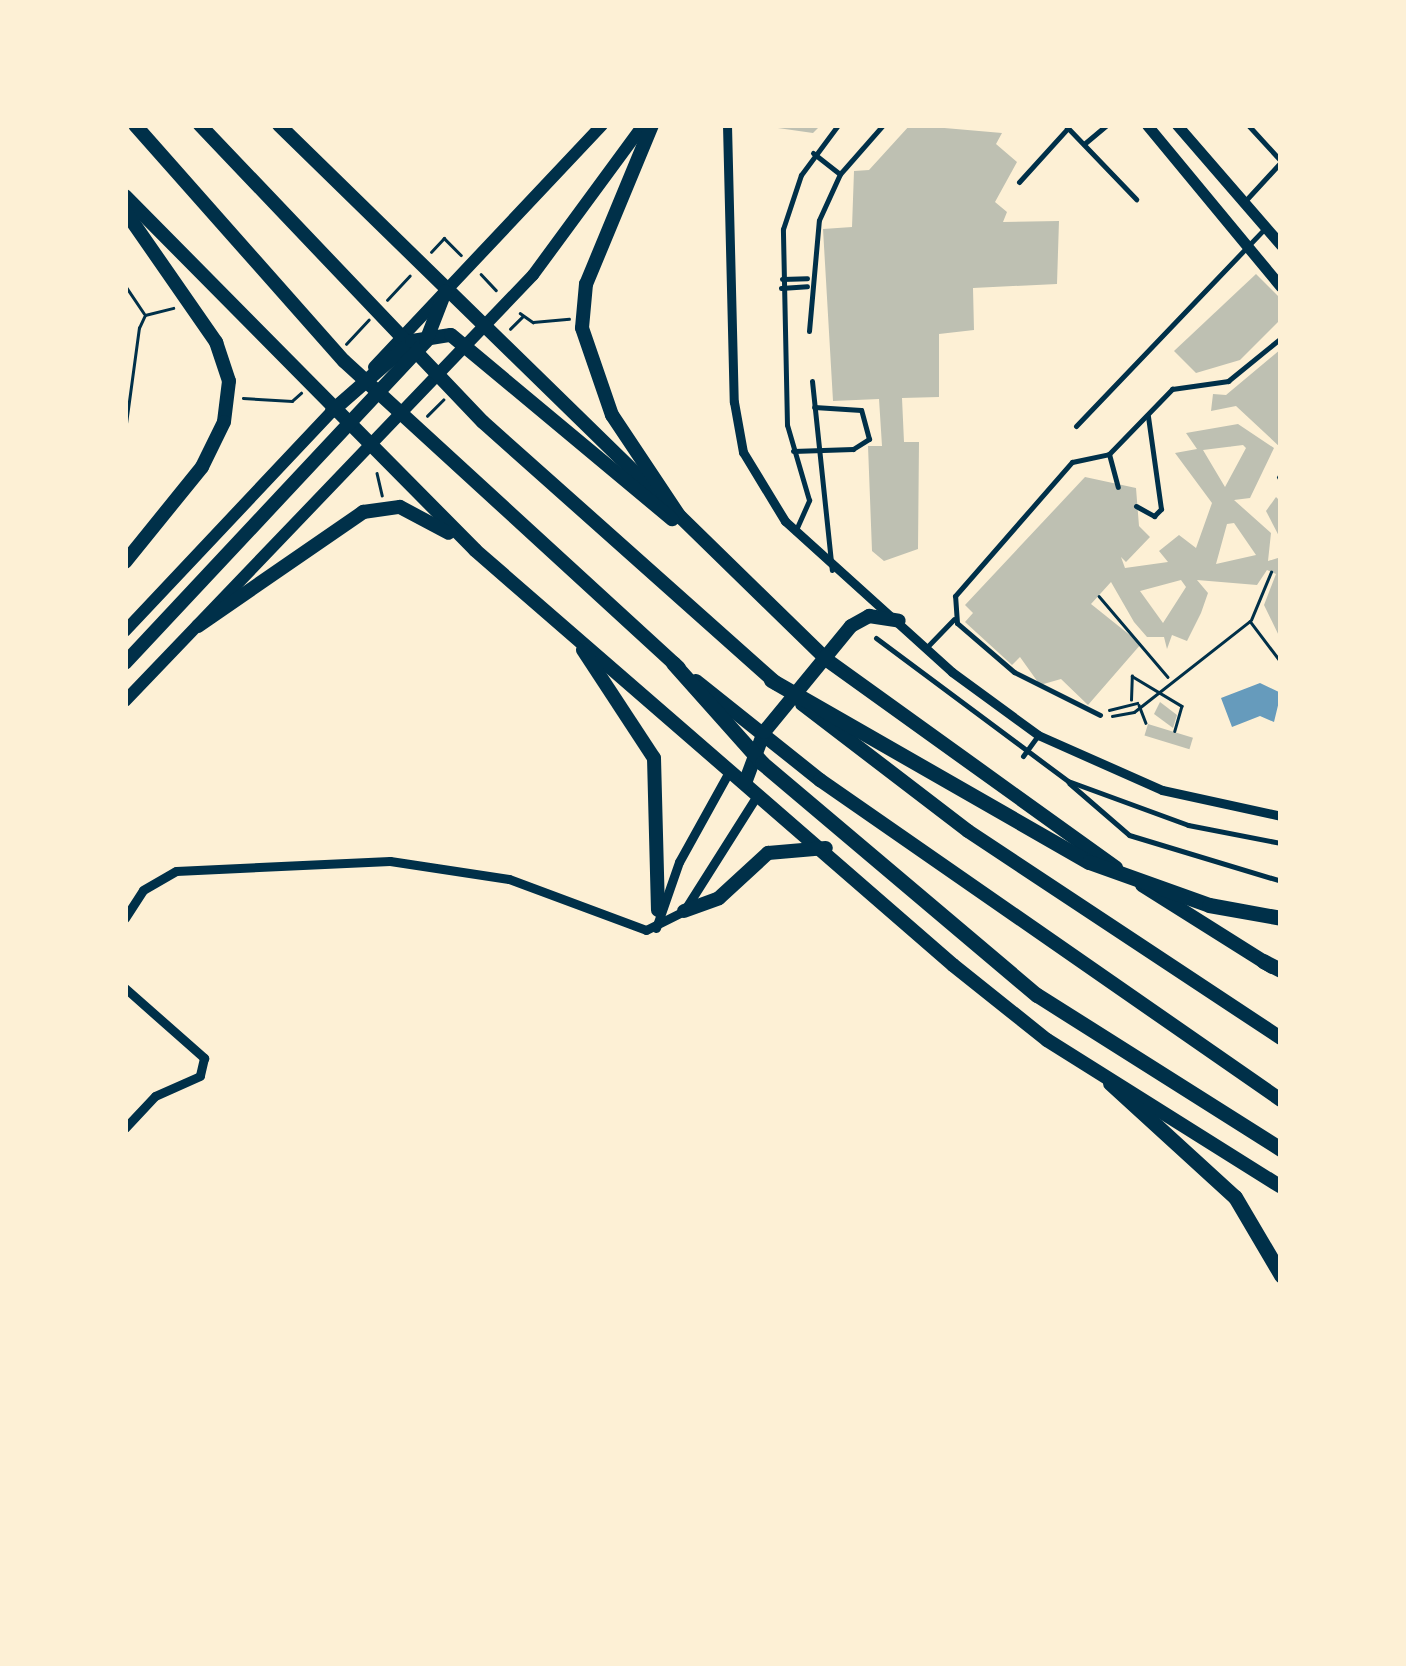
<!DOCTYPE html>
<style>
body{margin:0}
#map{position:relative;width:1406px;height:1666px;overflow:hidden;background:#fdf0d5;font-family:Cabin,sans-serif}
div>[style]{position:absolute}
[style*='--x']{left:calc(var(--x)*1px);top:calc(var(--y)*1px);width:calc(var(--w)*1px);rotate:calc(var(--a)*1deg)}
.water>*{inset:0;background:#669bbc}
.building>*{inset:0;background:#bec0b2;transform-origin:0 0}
.path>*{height:2.5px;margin:-1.25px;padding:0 1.25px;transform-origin:1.25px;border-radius:1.25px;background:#003049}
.service>*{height:5px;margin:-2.5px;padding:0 2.5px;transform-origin:2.5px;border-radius:2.5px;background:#003049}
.minor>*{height:9px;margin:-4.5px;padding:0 4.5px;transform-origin:4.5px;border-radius:4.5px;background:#003049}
.tertiary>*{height:11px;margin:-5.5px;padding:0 5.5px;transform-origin:5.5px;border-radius:5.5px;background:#003049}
.secondary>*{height:12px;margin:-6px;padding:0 6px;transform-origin:6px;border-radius:6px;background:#003049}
.primary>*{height:14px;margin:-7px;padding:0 7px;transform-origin:7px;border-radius:7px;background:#003049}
.trunk>*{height:15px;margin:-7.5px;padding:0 7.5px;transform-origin:7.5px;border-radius:7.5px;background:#003049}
span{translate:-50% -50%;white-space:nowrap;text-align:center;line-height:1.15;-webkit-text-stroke:9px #fdf0d5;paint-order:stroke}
.frame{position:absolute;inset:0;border:128px solid #fdf0d5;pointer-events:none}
</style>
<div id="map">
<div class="water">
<i style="clip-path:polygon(1260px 683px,1281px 693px,1274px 722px,1260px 716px,1232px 727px,1221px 698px)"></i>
</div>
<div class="building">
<i style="clip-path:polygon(756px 125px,821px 125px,813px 133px)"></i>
<i style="clip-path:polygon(910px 125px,1002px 133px,996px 144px,1017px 162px,995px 202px,1007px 212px,1003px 222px,1059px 221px,1057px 284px,973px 288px,974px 330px,939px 334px,939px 397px,902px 398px,904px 442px,919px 442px,918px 549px,884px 561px,872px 551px,868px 446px,882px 446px,879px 399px,833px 401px,823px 229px,852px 227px,854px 171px,869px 170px)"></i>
<i style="clip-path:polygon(1256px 274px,1281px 299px,1281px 319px,1240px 360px,1196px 373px,1174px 351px)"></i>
<i style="clip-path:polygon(1281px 349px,1281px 448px,1236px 406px,1211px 411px,1213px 394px,1226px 395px)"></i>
<i style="clip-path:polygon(evenodd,1238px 424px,1274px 448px,1250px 498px,1234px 500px,1271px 533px,1268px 561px,1281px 557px,1281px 640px,1264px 605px,1276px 574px,1267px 570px,1257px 585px,1197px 580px,1208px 593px,1201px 613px,1187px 641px,1172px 635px,1167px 649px,1164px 637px,1147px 637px,1134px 622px,1111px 582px,1091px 604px,1141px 644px,1088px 705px,1061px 679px,1040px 685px,1020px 657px,1012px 665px,965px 622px,973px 613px,965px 605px,1085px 477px,1136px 488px,1139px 526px,1150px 537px,1126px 562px,1121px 557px,1125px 568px,1168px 562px,1159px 551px,1179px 535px,1196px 548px,1212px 503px,1175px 453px,1197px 449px,1186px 433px,1238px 424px,1243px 445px,1246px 448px,1225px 487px,1203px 450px,1243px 445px,1238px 424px,1234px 523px,1256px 555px,1216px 564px,1227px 524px,1234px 523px,1238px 424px,1181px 580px,1186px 587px,1163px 623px,1140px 591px,1181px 580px)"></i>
<i style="clip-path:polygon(1276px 497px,1281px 502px,1281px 540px,1266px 511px)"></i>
<i style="clip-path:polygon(1160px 702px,1177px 715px,1173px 728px,1154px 714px)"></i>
<i style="left:1148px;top:724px;width:47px;height:12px;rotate:17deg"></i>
</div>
<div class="path">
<i style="--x:431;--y:252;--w:19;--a:-47"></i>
<i style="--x:444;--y:238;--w:24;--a:45"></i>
<i style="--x:481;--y:274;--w:22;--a:47"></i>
<i style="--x:125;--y:285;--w:34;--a:56"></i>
<i style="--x:387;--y:300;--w:33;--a:-47"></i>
<i style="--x:520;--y:313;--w:16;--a:35"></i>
<i style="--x:533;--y:322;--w:36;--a:-5"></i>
<i style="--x:510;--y:329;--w:18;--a:-45"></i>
<i style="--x:346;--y:344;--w:33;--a:-47"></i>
<i style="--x:243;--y:398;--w:49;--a:3.5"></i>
<i style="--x:292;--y:401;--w:12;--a:-42"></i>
<i style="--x:427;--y:416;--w:23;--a:-45"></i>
<i style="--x:125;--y:431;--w:104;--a:-82.3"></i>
<i style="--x:139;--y:328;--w:14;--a:-65"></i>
<i style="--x:145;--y:315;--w:29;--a:-14"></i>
<i style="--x:377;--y:473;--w:23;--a:77"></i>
<i style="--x:1099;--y:596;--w:106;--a:49.6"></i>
<i style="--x:1251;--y:620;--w:52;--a:-67.4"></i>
<i style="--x:1131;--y:700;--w:24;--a:-88"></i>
<i style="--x:1132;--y:676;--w:58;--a:31"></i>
<i style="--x:1182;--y:706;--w:26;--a:106"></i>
<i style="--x:1139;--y:705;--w:19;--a:69"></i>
<i style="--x:1109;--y:710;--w:29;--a:-14"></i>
<i style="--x:1112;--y:716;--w:22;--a:-10"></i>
<i style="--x:1134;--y:712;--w:147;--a:-38.1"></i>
<i style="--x:1250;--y:621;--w:51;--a:52.9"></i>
</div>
<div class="service">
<i style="--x:1065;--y:125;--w:103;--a:46.2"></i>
<i style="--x:1248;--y:125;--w:49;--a:47.5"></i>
<i style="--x:1084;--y:144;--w:30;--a:-40"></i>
<i style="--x:813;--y:153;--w:34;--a:38"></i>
<i style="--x:1019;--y:182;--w:72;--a:-47.8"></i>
<i style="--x:1246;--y:200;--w:52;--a:-47.4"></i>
<i style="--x:782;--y:279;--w:25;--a:-2"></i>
<i style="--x:781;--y:288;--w:26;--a:-4"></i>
<i style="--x:809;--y:331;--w:111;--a:-84.9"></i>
<i style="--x:819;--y:220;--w:51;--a:-65.5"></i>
<i style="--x:840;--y:174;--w:65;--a:-48.7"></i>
<i style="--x:812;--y:381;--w:190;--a:84"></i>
<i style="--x:1076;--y:426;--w:272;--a:-46.3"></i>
<i style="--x:793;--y:451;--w:60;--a:-1.9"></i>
<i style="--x:853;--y:449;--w:19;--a:-32"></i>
<i style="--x:869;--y:439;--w:30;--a:-105"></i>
<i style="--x:861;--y:410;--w:47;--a:-176.3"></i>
<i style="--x:1109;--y:454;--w:34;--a:75"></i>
<i style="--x:1279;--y:477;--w:3;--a:45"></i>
<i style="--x:1136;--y:506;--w:21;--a:29"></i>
<i style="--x:1154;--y:516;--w:10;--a:-45"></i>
<i style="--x:1161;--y:509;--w:94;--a:-98"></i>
<i style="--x:795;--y:532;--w:35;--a:-66"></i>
<i style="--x:809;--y:500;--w:78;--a:-106.3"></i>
<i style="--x:787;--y:425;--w:196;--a:-91.2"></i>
<i style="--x:783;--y:229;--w:57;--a:-71.6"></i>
<i style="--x:801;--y:175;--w:62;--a:-53.5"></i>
<i style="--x:876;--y:638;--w:239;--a:36.7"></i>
<i style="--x:1068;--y:781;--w:128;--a:20.1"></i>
<i style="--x:1188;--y:825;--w:95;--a:11"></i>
<i style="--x:926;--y:648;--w:40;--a:-46"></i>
<i style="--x:1100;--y:715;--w:96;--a:-153.4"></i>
<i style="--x:1014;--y:672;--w:75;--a:-139.3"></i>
<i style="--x:957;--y:623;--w:27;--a:-94"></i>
<i style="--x:955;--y:596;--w:178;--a:-48.9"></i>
<i style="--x:1072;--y:462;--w:38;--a:-12"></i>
<i style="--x:1109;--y:454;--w:91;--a:-45.9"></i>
<i style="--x:1172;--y:389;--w:57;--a:-8.1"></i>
<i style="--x:1228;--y:381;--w:68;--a:-39.1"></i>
<i style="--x:1023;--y:756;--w:26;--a:-54"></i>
<i style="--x:1069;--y:783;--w:79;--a:40.9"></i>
<i style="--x:1129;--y:835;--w:159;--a:16.8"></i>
</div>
<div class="minor">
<i style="--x:727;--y:125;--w:277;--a:88.6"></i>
<i style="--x:734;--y:402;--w:51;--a:79.8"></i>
<i style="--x:743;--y:452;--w:81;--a:58.7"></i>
<i style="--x:785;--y:521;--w:225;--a:42.1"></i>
<i style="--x:952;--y:672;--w:107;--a:36.2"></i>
<i style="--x:1038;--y:735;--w:136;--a:23.9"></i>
<i style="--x:1162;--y:790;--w:122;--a:12.3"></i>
<i style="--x:125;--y:918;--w:33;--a:-57"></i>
<i style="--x:143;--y:890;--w:38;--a:-30"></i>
<i style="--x:176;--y:871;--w:214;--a:-2.7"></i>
<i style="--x:390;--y:861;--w:120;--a:8.6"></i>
<i style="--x:509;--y:879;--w:146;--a:20.4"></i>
<i style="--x:646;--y:930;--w:42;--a:-26.6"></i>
<i style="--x:684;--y:911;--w:138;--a:-57.7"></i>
<i style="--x:656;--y:928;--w:70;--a:-70.8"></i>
<i style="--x:679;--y:862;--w:105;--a:-61"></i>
<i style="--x:125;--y:988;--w:106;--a:41.5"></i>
<i style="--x:204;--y:1058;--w:18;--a:103"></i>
<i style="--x:200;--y:1076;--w:49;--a:156"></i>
<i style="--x:155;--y:1096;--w:44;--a:133.2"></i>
</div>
<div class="tertiary">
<i style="--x:1147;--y:125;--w:210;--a:50.4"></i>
<i style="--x:1177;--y:125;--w:159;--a:49.1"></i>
</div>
<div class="secondary">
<i style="--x:374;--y:367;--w:332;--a:-46.7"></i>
<i style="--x:125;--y:631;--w:312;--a:-46.7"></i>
<i style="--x:125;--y:701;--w:590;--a:-46.24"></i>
<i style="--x:533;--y:275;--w:186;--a:-53.7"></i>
</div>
<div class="primary">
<i style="--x:135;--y:125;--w:315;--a:48.5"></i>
<i style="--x:344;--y:361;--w:454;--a:42.5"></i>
<i style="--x:200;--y:125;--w:410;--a:46.4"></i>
<i style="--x:483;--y:422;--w:394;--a:41.7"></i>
<i style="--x:279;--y:125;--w:766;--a:44.31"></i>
<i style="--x:827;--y:660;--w:356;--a:35.7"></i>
<i style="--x:652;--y:125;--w:172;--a:112.5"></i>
<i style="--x:586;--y:284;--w:44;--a:95.2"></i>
<i style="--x:582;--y:328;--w:92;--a:71"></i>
<i style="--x:612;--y:415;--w:123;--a:56.3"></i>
<i style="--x:125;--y:196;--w:498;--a:45.3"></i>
<i style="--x:475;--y:550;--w:633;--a:40.96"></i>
<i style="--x:953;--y:965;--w:120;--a:38.6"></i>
<i style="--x:1047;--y:1040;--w:276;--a:32.1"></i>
<i style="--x:125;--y:211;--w:160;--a:55.2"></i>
<i style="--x:216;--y:342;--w:41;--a:71.6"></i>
<i style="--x:229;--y:381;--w:41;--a:97"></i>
<i style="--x:224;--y:422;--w:50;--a:116.1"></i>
<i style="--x:202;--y:467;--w:122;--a:129"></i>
<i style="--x:332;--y:411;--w:106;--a:-41.2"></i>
<i style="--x:412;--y:341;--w:39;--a:-9"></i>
<i style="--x:451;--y:335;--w:288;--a:39.8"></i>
<i style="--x:198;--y:626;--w:201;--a:-34.6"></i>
<i style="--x:363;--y:512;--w:37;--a:-8"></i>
<i style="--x:400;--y:507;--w:55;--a:28"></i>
<i style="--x:583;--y:650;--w:129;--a:56.7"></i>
<i style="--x:654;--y:758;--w:152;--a:88.5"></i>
<i style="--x:125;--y:663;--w:441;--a:-46.9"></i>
<i style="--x:426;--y:341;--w:53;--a:-68.8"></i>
<i style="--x:696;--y:681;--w:159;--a:38.6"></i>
<i style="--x:820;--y:780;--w:561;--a:34.77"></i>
<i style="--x:802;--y:704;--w:209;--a:37.4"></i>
<i style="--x:968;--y:831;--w:375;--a:33.5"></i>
<i style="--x:745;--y:783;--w:54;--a:-69.6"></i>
<i style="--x:764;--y:732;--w:137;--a:-50.6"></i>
<i style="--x:851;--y:626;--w:21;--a:-29"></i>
<i style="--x:869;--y:616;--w:30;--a:9"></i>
<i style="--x:1142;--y:885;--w:154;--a:32.2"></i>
<i style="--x:684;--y:911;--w:37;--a:-20"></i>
<i style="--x:719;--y:898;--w:67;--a:-42.6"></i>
<i style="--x:768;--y:853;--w:58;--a:-4.9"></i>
</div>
<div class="trunk">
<i style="--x:673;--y:663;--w:134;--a:48.3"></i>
<i style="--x:762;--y:763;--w:360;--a:40.2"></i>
<i style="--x:1037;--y:995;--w:289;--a:32.3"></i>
<i style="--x:771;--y:680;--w:366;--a:29.8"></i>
<i style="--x:1089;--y:862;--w:127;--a:19.7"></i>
<i style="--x:1209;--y:905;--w:73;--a:10.2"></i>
<i style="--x:1263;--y:961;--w:20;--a:27"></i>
<i style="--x:1110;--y:1083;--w:169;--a:42.4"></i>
<i style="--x:1235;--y:1197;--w:91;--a:59.5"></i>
</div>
<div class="frame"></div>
</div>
